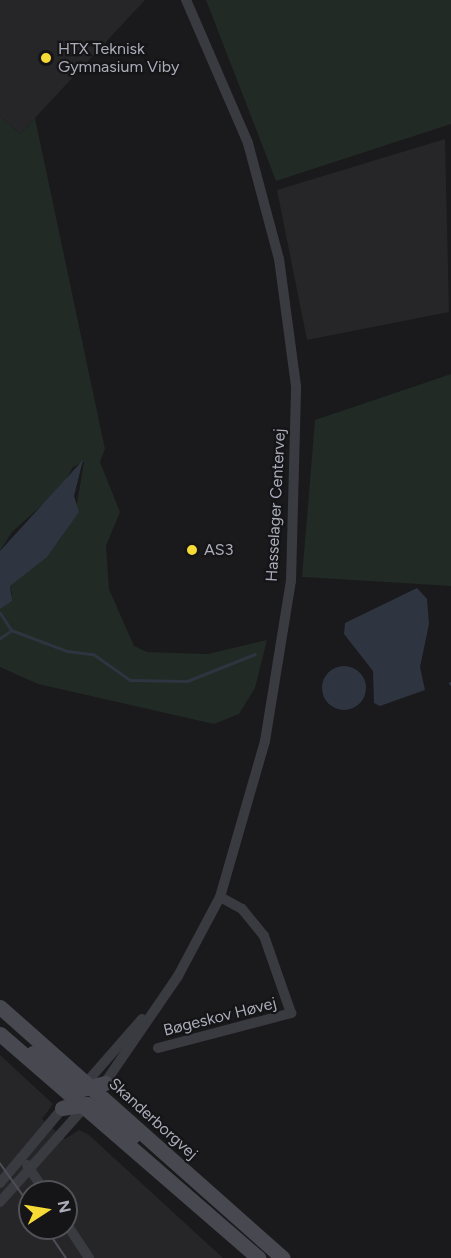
<!DOCTYPE html>
<meta charset="utf-8">
<style>
body{margin:0}
#map{position:relative;width:451px;height:1258px;overflow:hidden;background:#1a191b;font-family:Figtree,sans-serif}
div>[style]{position:absolute}
[style*='--x']{left:calc(var(--x)*1px);top:calc(var(--y)*1px);width:calc(var(--w)*1px);rotate:calc(var(--a)*1deg)}
.built>*{inset:0;background:#262528}
.green>*{inset:0;background:#212a24}
.water>*{inset:0;background:#2e3540}
.round{border-radius:50%}
.stream>*{height:3px;margin:-1.5px;padding:0 1.5px;transform-origin:1.5px;border-radius:1.5px;background:#2e3540}
.street>*{height:10px;margin:-5px;padding:0 5px;transform-origin:5px;border-radius:5px;background:#3a3a41}
.secondary>*{height:15px;margin:-7.5px;padding:0 7.5px;transform-origin:7.5px;border-radius:7.5px;background:#484851}
.tram>*{height:1.5px;margin:-0.75px;padding:0 0.75px;transform-origin:0.75px;border-radius:0.75px;background:#4d4d56}
.dots>*{width:16px;height:16px;translate:-50% -50%;box-sizing:border-box;border:3px solid #151416;border-radius:50%}
span{translate:-50% -50%;white-space:nowrap;text-align:center;line-height:1.15;-webkit-text-stroke:4.5px #151416;paint-order:stroke}
.poi-label{font-size:16px;color:#abadbb}
.left{translate:0 -50%;text-align:left}
.street-label{font-size:16px;color:#abadbb}
.north{position:absolute;left:18px;top:1180px;width:60px;height:60px;box-sizing:border-box;background:#151416;border:2px solid #515158;border-radius:50%;rotate:78deg;font-size:16px;font-weight:700;line-height:24px;text-align:center;color:#abadbb}
.north::after{content:'';display:block;margin:auto;width:21px;height:27px;background:#f6db37;clip-path:polygon(50% 0,100% 100%,50% 72%,0 100%)}
</style>
<div id="map">
<div class="built">
<i style="clip-path:polygon(0 0,145px 0,20px 134px,0 116px)"></i>
<i style="clip-path:polygon(445px 139px,449px 312px,307px 340px,277px 190px)"></i>
<i style="clip-path:polygon(evenodd,0 1055px,53px 1104px,42px 1119px,65px 1139px,79px 1130px,89px 1135px,223px 1258px,0 1258px,0 1055px,30px 1192px,66px 1192px,66px 1228px,30px 1228px,30px 1192px)"></i>
</div>
<div class="green">
<i style="clip-path:polygon(206px 0,451px 0,451px 124px,276px 181px)"></i>
<i style="clip-path:polygon(0 116px,20px 134px,35px 118px,105px 449px,100px 462px,120px 512px,106px 546px,109px 589px,134px 646px,147px 652px,208px 654px,267px 640px,255px 688px,239px 714px,214px 724px,38px 684px,0 667px,0 609px,12px 594px,10px 586px,59px 541px,77px 503px,84px 462px,73px 467px,61px 488px,12px 532px,0 551px)"></i>
<i style="clip-path:polygon(451px 374px,451px 586px,302px 577px,315px 420px)"></i>
</div>
<div class="water">
<i style="clip-path:polygon(83px 460px,74px 496px,79px 512px,47px 557px,10px 586px,12px 601px,0 609px,0 551px)"></i>
<i style="clip-path:polygon(417px 588px,427px 599px,429px 624px,420px 667px,425px 690px,380px 706px,374px 703px,373px 671px,344px 634px,345px 623px)"></i>
<i class="round" style="left:322px;top:666px;width:44px;height:44px"></i>
</div>
<div class="stream">
<i style="--x:0;--y:613;--w:20;--a:57"></i>
<i style="--x:11;--y:630;--w:60;--a:20.6"></i>
<i style="--x:67;--y:651;--w:26;--a:7"></i>
<i style="--x:93;--y:654;--w:45;--a:35.1"></i>
<i style="--x:130;--y:680;--w:57;--a:1"></i>
<i style="--x:187;--y:681;--w:73;--a:-21.7"></i>
<i style="--x:0;--y:638;--w:14;--a:-34"></i>
<i style="--x:450;--y:683;--w:1;--a:45"></i>
</div>
<div class="street">
<i style="--x:158;--y:1048;--w:138;--a:-14.7"></i>
<i style="--x:291;--y:1013;--w:82;--a:-109.3"></i>
<i style="--x:264;--y:936;--w:35;--a:-129"></i>
<i style="--x:242;--y:909;--w:25;--a:-151"></i>
<i style="--x:86;--y:1083;--w:85;--a:-48.8"></i>
<i style="--x:102;--y:1087;--w:135;--a:-55.6"></i>
<i style="--x:178;--y:976;--w:89;--a:-62"></i>
<i style="--x:220;--y:897;--w:162;--a:-73.9"></i>
<i style="--x:265;--y:741;--w:162;--a:-80.8"></i>
<i style="--x:291;--y:581;--w:195;--a:-88.5"></i>
<i style="--x:296;--y:386;--w:128;--a:-97.6"></i>
<i style="--x:279;--y:259;--w:120;--a:-105"></i>
<i style="--x:248;--y:143;--w:156;--a:-113.4"></i>
<i style="--x:27;--y:1165;--w:32;--a:56"></i>
<i style="--x:0;--y:1183;--w:103;--a:-50.1"></i>
<i style="--x:0;--y:1202;--w:123;--a:-48.3"></i>
<i style="--x:66;--y:1223;--w:42;--a:56.7"></i>
</div>
<div class="secondary">
<i style="--x:0;--y:1007;--w:378;--a:41.6"></i>
<i style="--x:0;--y:1034;--w:342;--a:40.9"></i>
<i style="--x:33;--y:1053;--w:59;--a:38.8"></i>
<i style="--x:79;--y:1090;--w:27;--a:-15"></i>
<i style="--x:62;--y:1108;--w:25;--a:-9"></i>
<i style="--x:87;--y:1104;--w:56;--a:34.8"></i>
</div>
<div class="tram">
<i style="--x:0;--y:1163;--w:52;--a:54.5"></i>
<i style="--x:46;--y:1228;--w:36;--a:56"></i>
</div>
<div class="dots">
<i style="left:46px;top:58px;background:#f6db37"></i>
<i style="left:192px;top:550px;background:#f6db37"></i>
</div>
<div class="poi-label">
<span class="left" style="left:58px;top:58px">HTX Teknisk<br>Gymnasium Viby</span>
<span class="left" style="left:204px;top:550px">AS3</span>
</div>
<div class="street-label">
<span style="left:276px;top:505px;rotate:-87deg">Hasselager Centervej</span>
<span style="left:220px;top:1017px;rotate:-14deg">Bøgeskov Høvej</span>
<span style="left:153px;top:1119px;rotate:42deg">Skanderborgvej</span>
</div>
<div class="north">N</div>
</div>
